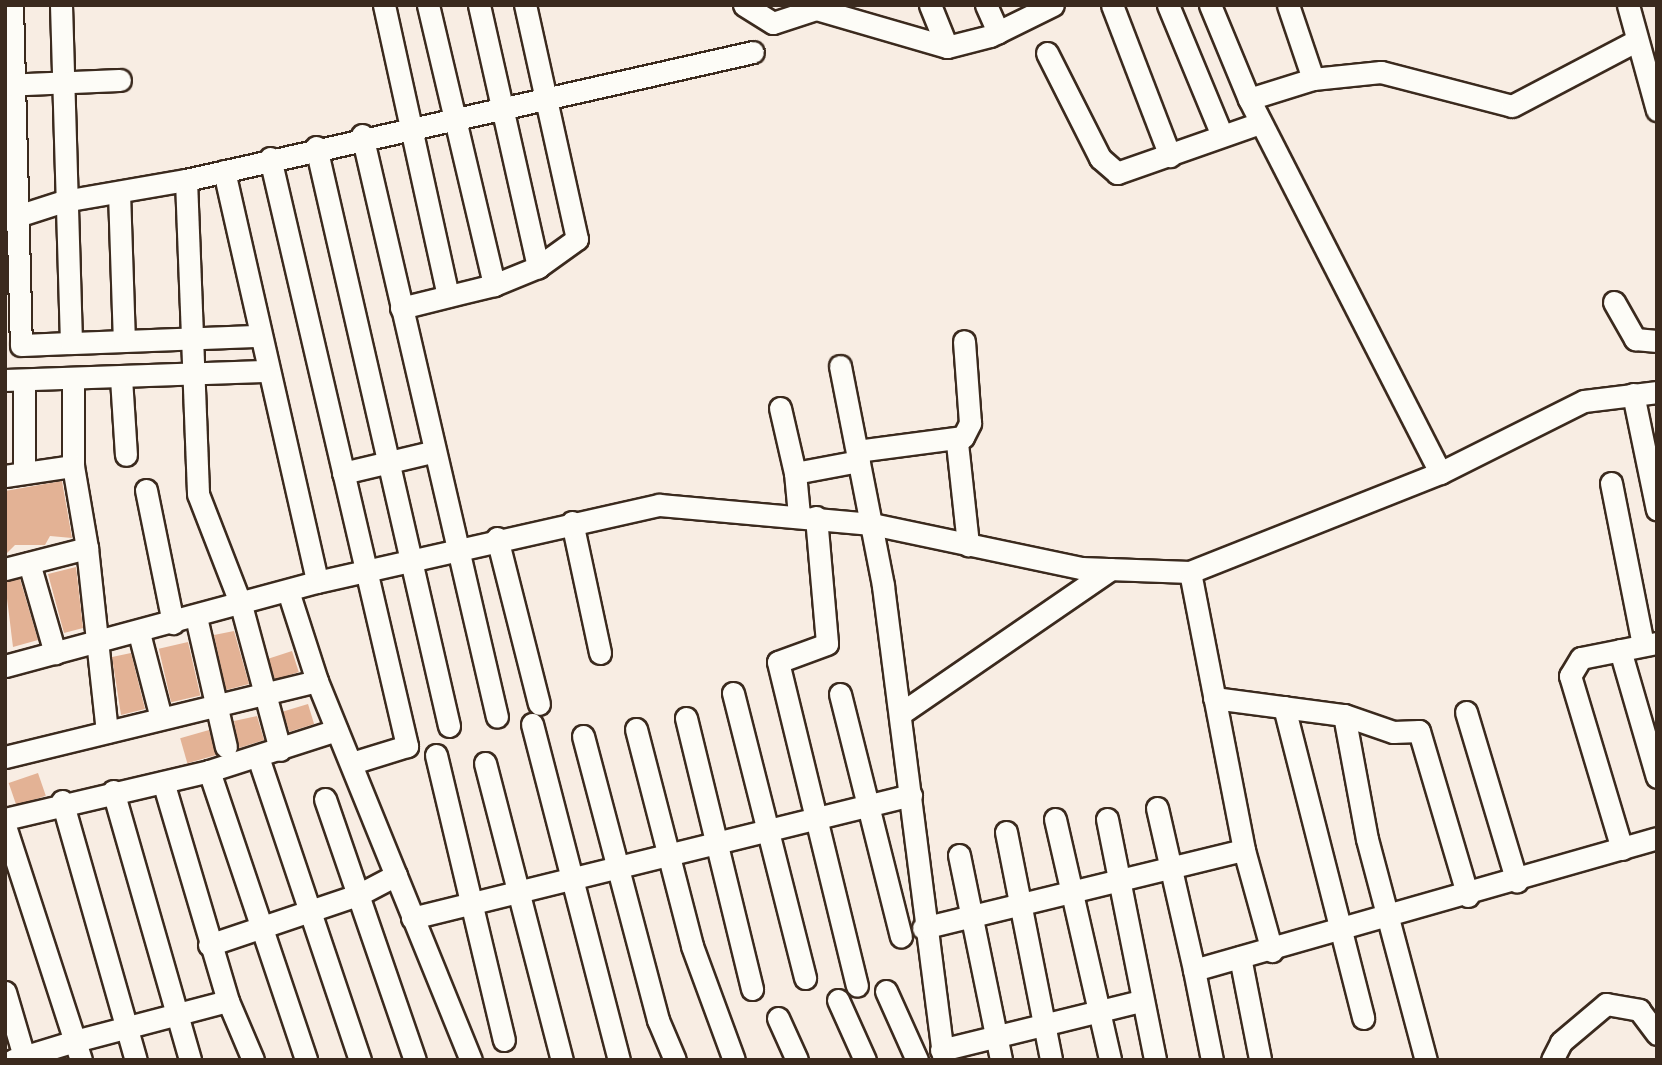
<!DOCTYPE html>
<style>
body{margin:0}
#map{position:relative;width:1662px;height:1065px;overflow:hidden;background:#f8ede3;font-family:"Comic Neue",sans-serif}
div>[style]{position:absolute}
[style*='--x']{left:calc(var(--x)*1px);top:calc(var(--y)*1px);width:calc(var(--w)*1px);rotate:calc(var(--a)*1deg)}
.building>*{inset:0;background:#e3b295;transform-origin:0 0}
.roads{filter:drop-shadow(2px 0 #3b2a1e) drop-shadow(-2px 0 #3b2a1e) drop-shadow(0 2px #3b2a1e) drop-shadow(0 -2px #3b2a1e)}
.minor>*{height:21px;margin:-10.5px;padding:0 10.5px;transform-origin:10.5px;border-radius:10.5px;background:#fdfcf7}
span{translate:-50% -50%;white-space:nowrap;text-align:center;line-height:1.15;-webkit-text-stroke:6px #fdfcf7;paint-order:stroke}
.frame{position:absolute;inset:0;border:7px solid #3b2a1e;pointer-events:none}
</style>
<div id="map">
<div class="building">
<i style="clip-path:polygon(62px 481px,72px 538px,50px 536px,45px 545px,15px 545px,5px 555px,5px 491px)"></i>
<i style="clip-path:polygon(76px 567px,83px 628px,64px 633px,48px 574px)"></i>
<i style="clip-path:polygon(20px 579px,38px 640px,13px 647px,5px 582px)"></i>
<i style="clip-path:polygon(234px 631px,249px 684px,226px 690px,214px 635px)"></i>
<i style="left:188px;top:642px;width:55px;height:30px;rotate:77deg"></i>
<i style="left:292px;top:651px;width:22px;height:25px;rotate:72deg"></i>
<i style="clip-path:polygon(131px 653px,145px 709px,121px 715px,112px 657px)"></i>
<i style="left:308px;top:704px;width:21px;height:26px;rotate:73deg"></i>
<i style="clip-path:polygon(257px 716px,264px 740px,239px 748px,234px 721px)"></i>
<i style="left:209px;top:730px;width:26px;height:30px;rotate:74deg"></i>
<i style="left:38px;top:773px;width:24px;height:31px;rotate:71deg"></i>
</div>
<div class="roads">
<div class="minor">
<i style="--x:12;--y:5;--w:340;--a:88.5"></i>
<i style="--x:21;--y:345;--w:50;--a:-2.3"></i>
<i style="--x:61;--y:5;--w:338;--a:88.3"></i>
<i style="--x:71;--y:343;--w:186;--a:-2.2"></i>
<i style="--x:384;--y:5;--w:298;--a:77.6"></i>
<i style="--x:428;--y:5;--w:288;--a:76.7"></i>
<i style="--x:479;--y:5;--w:269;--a:77.3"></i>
<i style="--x:744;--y:5;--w:34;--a:32"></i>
<i style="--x:773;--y:23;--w:45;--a:-18"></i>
<i style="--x:816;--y:9;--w:136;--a:16.2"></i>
<i style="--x:947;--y:47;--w:44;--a:-14.3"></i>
<i style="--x:990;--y:36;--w:70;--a:-26.2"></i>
<i style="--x:930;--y:5;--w:45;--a:68"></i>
<i style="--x:986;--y:5;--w:30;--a:66"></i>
<i style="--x:1112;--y:5;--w:162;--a:69"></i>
<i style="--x:1168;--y:5;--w:139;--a:67.5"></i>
<i style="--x:1210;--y:5;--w:102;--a:67.5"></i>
<i style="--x:1249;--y:99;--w:420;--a:62.9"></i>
<i style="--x:1288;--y:5;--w:78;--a:71.3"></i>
<i style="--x:1628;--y:5;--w:109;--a:74.6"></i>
<i style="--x:1047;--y:53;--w:118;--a:63.2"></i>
<i style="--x:1100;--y:158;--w:23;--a:41"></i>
<i style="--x:1117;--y:173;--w:151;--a:-19.3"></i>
<i style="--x:5;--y:85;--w:115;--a:-2.5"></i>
<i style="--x:1249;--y:99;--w:67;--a:-17.4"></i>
<i style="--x:1313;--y:79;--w:68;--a:-5.9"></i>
<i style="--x:1381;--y:72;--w:135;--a:14.5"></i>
<i style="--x:1512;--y:106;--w:140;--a:-27.7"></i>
<i style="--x:362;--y:135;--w:597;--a:76.94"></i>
<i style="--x:316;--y:147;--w:594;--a:77.06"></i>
<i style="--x:270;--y:158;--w:604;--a:76.88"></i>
<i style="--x:407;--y:746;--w:58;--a:162.8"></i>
<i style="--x:224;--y:171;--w:421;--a:77.2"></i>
<i style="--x:186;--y:180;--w:314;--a:87.8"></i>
<i style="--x:198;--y:494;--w:119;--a:68.8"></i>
<i style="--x:241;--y:605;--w:150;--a:74.9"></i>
<i style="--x:119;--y:192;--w:149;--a:88.1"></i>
<i style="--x:5;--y:220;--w:62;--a:-17.9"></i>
<i style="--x:64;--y:201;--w:124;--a:-9.8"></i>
<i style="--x:186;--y:180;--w:581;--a:-12.72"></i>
<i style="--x:1614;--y:302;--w:43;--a:60.4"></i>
<i style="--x:1635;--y:339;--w:22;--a:5"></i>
<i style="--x:401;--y:308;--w:96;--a:-13.9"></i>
<i style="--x:494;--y:285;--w:48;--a:-22.2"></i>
<i style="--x:538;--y:267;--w:48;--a:-35.7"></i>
<i style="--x:577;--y:239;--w:240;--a:-102.5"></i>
<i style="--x:840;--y:366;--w:224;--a:78.9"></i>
<i style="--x:883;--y:586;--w:478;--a:82.7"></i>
<i style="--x:121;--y:378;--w:77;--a:86.3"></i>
<i style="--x:73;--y:379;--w:87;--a:90"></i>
<i style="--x:5;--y:380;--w:262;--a:-2"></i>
<i style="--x:24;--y:380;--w:92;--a:90"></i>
<i style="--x:1633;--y:394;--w:118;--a:78.3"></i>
<i style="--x:780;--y:408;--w:67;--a:77"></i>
<i style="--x:957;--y:443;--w:103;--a:83.8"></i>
<i style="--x:857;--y:451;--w:107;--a:-7.5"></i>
<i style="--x:963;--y:437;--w:16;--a:-63"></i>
<i style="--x:970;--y:423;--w:82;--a:-94.2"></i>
<i style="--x:343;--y:473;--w:91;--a:-13.3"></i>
<i style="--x:5;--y:476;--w:69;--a:-8.4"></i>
<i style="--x:73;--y:466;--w:83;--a:80.3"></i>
<i style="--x:1611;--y:483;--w:165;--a:78.8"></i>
<i style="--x:146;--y:490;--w:136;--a:78.5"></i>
<i style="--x:799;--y:515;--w:42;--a:-95.4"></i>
<i style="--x:795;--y:473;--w:65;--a:-10.6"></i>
<i style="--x:816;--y:517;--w:127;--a:85"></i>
<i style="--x:827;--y:644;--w:52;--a:159.8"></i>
<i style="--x:778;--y:662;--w:333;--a:76.3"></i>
<i style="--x:572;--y:522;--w:134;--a:77.9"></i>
<i style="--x:497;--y:538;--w:171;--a:75.8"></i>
<i style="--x:29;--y:563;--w:94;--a:73.9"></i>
<i style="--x:5;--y:569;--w:85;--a:-14.4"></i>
<i style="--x:87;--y:548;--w:185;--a:83.8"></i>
<i style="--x:1190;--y:572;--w:283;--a:79"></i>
<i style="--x:1244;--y:850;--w:105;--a:74.5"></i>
<i style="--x:288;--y:591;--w:95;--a:72.1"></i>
<i style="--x:317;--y:681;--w:409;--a:67.9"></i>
<i style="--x:196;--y:617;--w:133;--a:77"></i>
<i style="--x:139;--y:633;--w:88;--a:75.5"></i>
<i style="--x:1620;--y:650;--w:132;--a:73.8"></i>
<i style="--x:5;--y:666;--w:323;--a:-15.1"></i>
<i style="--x:317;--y:582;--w:351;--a:-12.7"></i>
<i style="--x:659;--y:505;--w:214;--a:5.1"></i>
<i style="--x:872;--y:524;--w:214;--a:11.9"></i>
<i style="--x:1081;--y:568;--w:109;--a:2.1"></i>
<i style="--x:1190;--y:572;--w:269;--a:-21.6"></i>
<i style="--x:1440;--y:473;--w:161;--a:-26.6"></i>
<i style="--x:1584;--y:401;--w:74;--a:-7"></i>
<i style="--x:733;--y:693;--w:294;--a:75.8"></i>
<i style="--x:840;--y:694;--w:250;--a:75.9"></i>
<i style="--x:1214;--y:698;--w:131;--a:7.5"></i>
<i style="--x:1344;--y:715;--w:52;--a:19.1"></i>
<i style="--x:1393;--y:732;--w:26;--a:-2"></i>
<i style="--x:1419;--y:731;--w:172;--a:73.5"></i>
<i style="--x:1284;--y:707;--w:321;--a:75.7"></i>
<i style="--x:1466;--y:712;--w:177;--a:73.3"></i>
<i style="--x:900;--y:714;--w:256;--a:-34.5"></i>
<i style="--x:1344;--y:715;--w:126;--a:79.5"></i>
<i style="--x:1367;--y:839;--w:229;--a:75.1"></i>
<i style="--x:686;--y:718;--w:279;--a:76.3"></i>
<i style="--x:532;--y:724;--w:347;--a:75.5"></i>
<i style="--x:636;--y:729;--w:224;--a:75.5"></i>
<i style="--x:692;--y:946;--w:121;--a:69.8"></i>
<i style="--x:583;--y:736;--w:294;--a:75.2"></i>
<i style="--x:658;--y:1020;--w:43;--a:67"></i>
<i style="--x:436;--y:755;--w:293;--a:76.6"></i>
<i style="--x:5;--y:757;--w:321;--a:-13.7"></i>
<i style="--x:258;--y:757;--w:320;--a:71.4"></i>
<i style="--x:485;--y:763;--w:307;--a:75.5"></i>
<i style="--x:209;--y:771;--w:305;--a:71.4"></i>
<i style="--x:113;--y:791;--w:280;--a:74"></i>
<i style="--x:325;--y:799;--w:276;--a:71"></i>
<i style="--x:62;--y:801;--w:269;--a:74.1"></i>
<i style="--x:1157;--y:808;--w:166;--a:77.1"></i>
<i style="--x:1194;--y:970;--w:481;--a:-15.9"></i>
<i style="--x:5;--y:819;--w:210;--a:-13.2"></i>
<i style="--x:209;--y:771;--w:134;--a:-17.8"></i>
<i style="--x:1055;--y:819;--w:247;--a:77.1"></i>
<i style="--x:1107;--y:819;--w:246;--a:78.7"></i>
<i style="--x:5;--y:826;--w:226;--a:72"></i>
<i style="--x:75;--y:1041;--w:65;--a:163"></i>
<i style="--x:1006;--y:832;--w:232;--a:78.8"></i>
<i style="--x:1622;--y:849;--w:181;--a:-106.7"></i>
<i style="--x:1570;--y:676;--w:21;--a:-59"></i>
<i style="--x:1581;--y:658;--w:77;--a:-11.2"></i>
<i style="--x:959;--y:855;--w:209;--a:78.4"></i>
<i style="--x:412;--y:918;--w:514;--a:-13.85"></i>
<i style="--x:923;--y:928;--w:330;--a:-13.7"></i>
<i style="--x:209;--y:945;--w:157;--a:-18.6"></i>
<i style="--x:358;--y:895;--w:43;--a:-27.8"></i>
<i style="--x:1240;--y:957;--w:104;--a:78.9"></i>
<i style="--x:1194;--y:970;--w:92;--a:78.7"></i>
<i style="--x:886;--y:991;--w:76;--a:65.8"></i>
<i style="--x:5;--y:992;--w:71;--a:73.6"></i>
<i style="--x:838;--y:1000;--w:66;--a:65.8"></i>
<i style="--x:228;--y:1001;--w:64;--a:67"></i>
<i style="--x:778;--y:1018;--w:46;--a:65.7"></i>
<i style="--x:941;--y:1050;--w:206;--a:-13.8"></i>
<i style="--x:81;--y:1060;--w:20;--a:-108"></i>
<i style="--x:75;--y:1041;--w:158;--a:-14.7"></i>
<i style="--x:228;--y:1001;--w:228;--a:-106.5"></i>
<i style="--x:1552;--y:1060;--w:20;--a:-63"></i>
<i style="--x:1561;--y:1042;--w:59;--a:-40.2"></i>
<i style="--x:1606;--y:1004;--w:34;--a:10"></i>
<i style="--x:1639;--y:1010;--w:30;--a:53"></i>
</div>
</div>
<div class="frame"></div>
</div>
